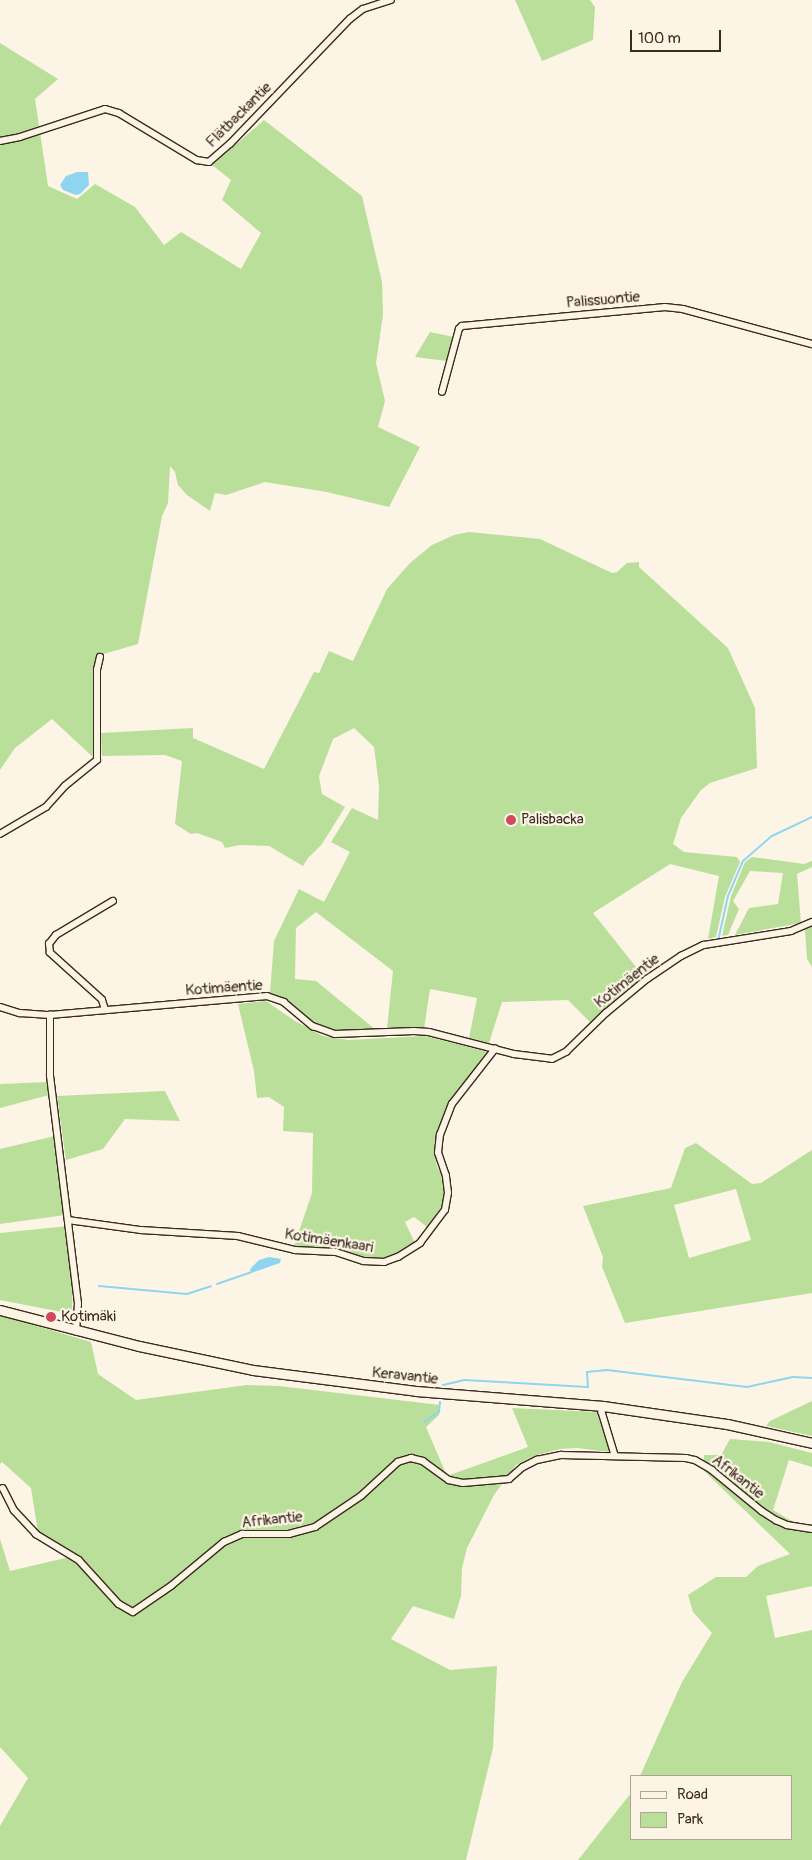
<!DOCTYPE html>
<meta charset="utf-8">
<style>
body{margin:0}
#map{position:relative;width:812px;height:1860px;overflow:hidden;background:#fcf5e5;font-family:Pangolin,sans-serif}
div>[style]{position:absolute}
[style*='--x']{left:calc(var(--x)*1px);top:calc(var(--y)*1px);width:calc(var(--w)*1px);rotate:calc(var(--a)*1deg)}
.green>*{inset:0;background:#badf9a}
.water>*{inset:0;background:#8fd5f1}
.stream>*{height:2px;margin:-1px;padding:0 1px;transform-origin:1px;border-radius:1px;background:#8fd5f1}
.roads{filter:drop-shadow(1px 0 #3b2a1e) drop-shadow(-1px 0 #3b2a1e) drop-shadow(0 1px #3b2a1e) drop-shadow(0 -1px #3b2a1e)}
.street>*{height:5.5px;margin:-2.75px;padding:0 2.75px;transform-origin:2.75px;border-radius:2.75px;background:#fcf5e5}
.secondary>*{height:9px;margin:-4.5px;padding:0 4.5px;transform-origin:4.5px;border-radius:4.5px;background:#fcf5e5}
.dots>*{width:14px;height:14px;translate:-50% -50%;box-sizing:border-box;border:2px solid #fcf5e5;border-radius:50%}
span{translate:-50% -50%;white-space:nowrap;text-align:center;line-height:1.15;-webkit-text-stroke:4.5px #fcf5e5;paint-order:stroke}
.street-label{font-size:15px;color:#3b2a1e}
.poi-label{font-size:15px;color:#3b2a1e}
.left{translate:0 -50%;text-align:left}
.legend{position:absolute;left:630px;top:1775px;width:162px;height:65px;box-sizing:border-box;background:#fcf5e5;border:1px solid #afa495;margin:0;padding:6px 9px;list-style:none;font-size:15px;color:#3b2a1e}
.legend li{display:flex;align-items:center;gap:10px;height:25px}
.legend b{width:25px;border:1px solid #afa495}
.scale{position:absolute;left:630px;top:30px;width:91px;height:22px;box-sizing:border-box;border:2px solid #3b2a1e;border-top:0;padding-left:6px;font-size:15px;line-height:18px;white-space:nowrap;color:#3b2a1e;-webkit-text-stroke:4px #fcf5e5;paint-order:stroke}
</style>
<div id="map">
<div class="green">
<i style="clip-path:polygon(515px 0,590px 0,595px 7px,593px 40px,542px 61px)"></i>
<i style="clip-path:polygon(0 43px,58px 79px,35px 99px,48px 186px,77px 199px,95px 184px,135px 207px,164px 245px,181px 232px,241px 269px,261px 233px,222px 200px,231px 180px,212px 165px,264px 120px,362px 196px,382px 282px,383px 315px,376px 363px,385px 401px,378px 427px,420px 447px,389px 507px,327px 492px,265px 482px,226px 495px,215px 493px,210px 511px,187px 495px,178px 485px,175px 472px,170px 466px,168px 503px,162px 516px,138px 644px,100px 655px,95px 759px,52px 719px,15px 748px,0 770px)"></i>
<i style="clip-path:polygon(430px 332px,454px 337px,447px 361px,415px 357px)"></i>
<i style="clip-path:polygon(469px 532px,540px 539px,612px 573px,617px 572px,627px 563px,639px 562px,639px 567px,728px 648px,755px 708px,757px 768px,710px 783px,701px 790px,681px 818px,673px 844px,684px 852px,737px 857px,740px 862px,725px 897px,716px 937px,708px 939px,719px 876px,670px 864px,593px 913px,644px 977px,590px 1022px,568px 1000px,502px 1002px,489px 1043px,469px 1038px,477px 998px,430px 989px,424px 1029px,387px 1028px,393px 971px,316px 912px,296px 928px,295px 979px,316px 981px,376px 1030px,361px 1032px,333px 1031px,314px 1023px,284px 999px,270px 993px,274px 941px,299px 889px,324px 902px,350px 852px,331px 842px,352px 808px,378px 820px,379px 786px,374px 747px,354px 728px,333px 739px,319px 776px,322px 794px,345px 807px,322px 844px,308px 858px,303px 866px,269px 846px,240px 845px,225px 848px,222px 842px,197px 833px,191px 834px,175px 824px,182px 761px,165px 755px,102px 756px,101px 733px,193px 728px,193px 738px,264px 769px,314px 672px,319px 673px,329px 651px,353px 661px,387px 589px,410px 563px,432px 545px,454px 535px)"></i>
<i style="clip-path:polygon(752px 857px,804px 864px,812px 861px,812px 867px,797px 874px,801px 923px,735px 935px,749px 908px,778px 904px,783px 873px,750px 871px,733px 901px,739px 909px,728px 935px,722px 936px,731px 896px,745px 862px)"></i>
<i style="clip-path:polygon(812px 926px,812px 967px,807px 959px,805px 930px)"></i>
<i style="clip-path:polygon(266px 1001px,295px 1021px,323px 1036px,348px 1040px,425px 1036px,488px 1052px,450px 1102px,437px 1131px,434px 1148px,437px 1167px,443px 1176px,444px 1203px,427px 1227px,414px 1217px,405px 1222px,415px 1243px,398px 1254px,383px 1258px,365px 1257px,330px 1248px,294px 1246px,312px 1193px,313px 1133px,283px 1131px,284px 1107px,269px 1097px,257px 1098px,254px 1071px,238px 1004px)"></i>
<i style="clip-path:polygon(48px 1082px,49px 1095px,0 1108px,0 1084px)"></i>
<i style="clip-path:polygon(165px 1091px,180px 1121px,125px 1119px,103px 1149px,66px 1160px,57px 1096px)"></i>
<i style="clip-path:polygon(55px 1136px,65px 1215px,0 1224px,0 1149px)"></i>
<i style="clip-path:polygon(evenodd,696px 1143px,752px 1184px,761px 1183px,812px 1150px,812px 1293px,625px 1323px,602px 1267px,603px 1257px,583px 1206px,671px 1188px,685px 1148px,696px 1143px,736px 1189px,751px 1240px,689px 1258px,674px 1205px,736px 1189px)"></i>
<i style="clip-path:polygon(68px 1226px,73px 1277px,72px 1309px,67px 1313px,0 1300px,0 1233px)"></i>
<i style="clip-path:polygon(0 1315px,91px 1342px,98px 1374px,136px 1400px,247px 1385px,279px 1386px,440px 1405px,439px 1415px,426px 1427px,447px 1476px,528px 1447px,512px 1408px,597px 1412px,610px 1452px,577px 1448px,560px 1449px,534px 1456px,516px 1465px,494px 1495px,467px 1548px,462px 1568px,461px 1596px,454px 1619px,413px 1606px,391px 1639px,450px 1670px,497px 1666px,493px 1748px,466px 1860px,0 1860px,0 1826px,28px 1778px,0 1747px,0 1539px,10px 1571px,78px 1555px,38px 1532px,31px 1488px,2px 1462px,0 1464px)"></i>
<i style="clip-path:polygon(812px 1401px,812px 1436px,766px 1426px,770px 1421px)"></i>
<i style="clip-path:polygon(730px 1439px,769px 1442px,812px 1453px,812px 1467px,789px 1460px,773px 1510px,790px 1520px,801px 1524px,812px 1524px,812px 1586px,766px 1596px,775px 1638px,812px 1630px,812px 1860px,578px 1860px,631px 1793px,631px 1839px,791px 1839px,791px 1776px,640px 1776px,682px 1682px,712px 1633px,693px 1612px,688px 1595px,716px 1577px,746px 1577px,758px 1566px,790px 1554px,703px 1470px,704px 1455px,721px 1455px)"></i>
</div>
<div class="water">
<i style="clip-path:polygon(77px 172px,88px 172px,89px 185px,80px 194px,76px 195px,63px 190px,60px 185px,66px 176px)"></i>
<i style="clip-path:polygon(269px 1257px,281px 1259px,280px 1263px,251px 1273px,250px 1270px,252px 1267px,259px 1260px)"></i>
</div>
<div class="stream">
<i style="--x:718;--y:941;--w:46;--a:-77.5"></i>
<i style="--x:728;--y:896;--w:38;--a:-67"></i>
<i style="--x:743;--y:861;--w:38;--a:-41"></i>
<i style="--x:772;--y:836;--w:44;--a:-25.4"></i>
<i style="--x:217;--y:1284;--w:36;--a:-19"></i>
<i style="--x:99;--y:1286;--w:88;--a:5.2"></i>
<i style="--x:187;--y:1294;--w:25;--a:-18"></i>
<i style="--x:443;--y:1385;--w:22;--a:-13"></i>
<i style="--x:464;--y:1380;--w:124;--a:3.2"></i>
<i style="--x:588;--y:1387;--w:15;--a:-94"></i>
<i style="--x:587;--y:1372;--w:20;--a:-6"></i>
<i style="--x:607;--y:1370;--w:141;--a:6.9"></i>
<i style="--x:747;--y:1387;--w:47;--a:-12.3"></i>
<i style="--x:793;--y:1377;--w:19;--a:3"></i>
<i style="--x:424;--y:1422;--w:18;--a:-34"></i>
<i style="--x:439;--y:1412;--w:10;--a:-84"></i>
</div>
<div class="roads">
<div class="street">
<i style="--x:0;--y:141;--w:20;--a:-11"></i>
<i style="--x:20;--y:137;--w:89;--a:-18.2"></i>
<i style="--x:105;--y:109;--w:15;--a:16"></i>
<i style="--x:119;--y:113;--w:91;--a:31.1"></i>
<i style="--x:197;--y:160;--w:12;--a:9"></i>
<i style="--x:209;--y:162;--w:28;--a:-41"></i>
<i style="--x:230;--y:144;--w:173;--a:-46.2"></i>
<i style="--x:350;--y:19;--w:16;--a:-38"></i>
<i style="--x:363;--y:9;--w:29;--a:-18"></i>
<i style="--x:442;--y:392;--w:65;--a:-74.9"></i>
<i style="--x:459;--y:329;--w:4;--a:-45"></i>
<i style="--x:462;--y:326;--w:204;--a:-5.3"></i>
<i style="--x:665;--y:307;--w:18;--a:6"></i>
<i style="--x:683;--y:309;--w:134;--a:15.2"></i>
<i style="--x:0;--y:834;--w:53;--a:-30.4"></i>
<i style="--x:46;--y:807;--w:28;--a:-48"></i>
<i style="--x:65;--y:786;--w:41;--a:-39.1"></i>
<i style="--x:97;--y:760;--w:90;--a:-90"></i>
<i style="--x:97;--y:670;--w:13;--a:-77"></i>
<i style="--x:0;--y:1007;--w:21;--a:17"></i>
<i style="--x:20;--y:1013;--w:30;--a:4"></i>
<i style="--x:105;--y:1010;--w:10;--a:-107"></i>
<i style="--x:102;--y:1000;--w:70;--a:-137.9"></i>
<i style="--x:50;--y:953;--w:9;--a:-96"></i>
<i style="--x:49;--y:944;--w:11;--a:-52"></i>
<i style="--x:56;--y:935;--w:66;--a:-30.8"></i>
<i style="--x:68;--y:1220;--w:74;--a:7.8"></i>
<i style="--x:141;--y:1230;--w:97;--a:3.5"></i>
<i style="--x:238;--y:1236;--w:59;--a:13.8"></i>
<i style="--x:295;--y:1250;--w:41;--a:2.8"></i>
<i style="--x:336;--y:1252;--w:29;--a:18"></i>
<i style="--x:364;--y:1261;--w:20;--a:3"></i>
<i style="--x:384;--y:1262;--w:15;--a:-20"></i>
<i style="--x:398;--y:1257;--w:26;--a:-32"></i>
<i style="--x:420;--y:1243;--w:41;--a:-52.9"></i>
<i style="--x:445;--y:1210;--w:17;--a:-80"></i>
<i style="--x:448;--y:1193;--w:17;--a:-97"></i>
<i style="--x:446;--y:1176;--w:24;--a:-109"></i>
<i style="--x:438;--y:1153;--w:18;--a:-84"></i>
<i style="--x:440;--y:1135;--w:33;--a:-69"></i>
<i style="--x:452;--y:1104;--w:70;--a:-52"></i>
<i style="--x:76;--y:1332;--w:28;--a:-86"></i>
<i style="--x:78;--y:1304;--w:230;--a:-97"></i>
<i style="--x:50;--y:1076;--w:61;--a:-90"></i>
<i style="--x:50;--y:1015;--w:218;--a:-5"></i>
<i style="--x:267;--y:996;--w:18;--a:19"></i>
<i style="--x:284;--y:1002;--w:38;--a:40"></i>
<i style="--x:313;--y:1026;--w:23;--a:20"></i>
<i style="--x:335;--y:1034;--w:79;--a:-2.2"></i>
<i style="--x:414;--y:1031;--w:15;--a:4"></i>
<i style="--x:429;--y:1032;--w:88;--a:14.5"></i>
<i style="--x:514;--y:1054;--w:38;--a:7"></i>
<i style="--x:552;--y:1059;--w:16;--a:-27"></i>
<i style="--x:566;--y:1052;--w:56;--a:-44.3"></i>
<i style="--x:606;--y:1013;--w:53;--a:-39.7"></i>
<i style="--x:647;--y:979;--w:41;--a:-34.1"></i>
<i style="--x:681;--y:956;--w:25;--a:-26"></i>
<i style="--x:704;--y:945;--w:88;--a:-9.1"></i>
<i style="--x:791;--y:931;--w:23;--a:-23"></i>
<i style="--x:603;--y:1406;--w:6;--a:99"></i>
<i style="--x:602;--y:1412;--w:45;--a:73.2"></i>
<i style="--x:3;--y:1488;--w:25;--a:63"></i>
<i style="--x:14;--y:1510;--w:33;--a:47"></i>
<i style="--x:36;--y:1534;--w:50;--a:31.2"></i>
<i style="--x:79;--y:1560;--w:59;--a:47.7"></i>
<i style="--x:119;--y:1604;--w:16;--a:30"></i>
<i style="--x:133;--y:1612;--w:46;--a:-34.4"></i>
<i style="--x:171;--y:1586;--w:69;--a:-39.7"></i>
<i style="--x:224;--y:1542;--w:20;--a:-24"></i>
<i style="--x:242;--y:1534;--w:47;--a:0"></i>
<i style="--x:289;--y:1534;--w:27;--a:-15"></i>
<i style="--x:315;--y:1527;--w:55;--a:-34"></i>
<i style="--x:361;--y:1496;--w:50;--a:-42.6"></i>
<i style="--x:398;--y:1462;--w:14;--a:-17"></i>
<i style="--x:411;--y:1458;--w:12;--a:14"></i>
<i style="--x:423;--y:1461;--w:32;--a:36"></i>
<i style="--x:449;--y:1480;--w:14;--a:12"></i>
<i style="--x:463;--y:1483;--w:46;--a:-5"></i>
<i style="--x:509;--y:1479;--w:18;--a:-41"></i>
<i style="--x:523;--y:1467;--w:16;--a:-27"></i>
<i style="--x:537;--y:1460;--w:25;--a:-12"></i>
<i style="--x:561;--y:1455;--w:125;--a:1.4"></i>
<i style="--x:686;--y:1458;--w:9;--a:13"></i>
<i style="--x:695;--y:1460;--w:20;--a:30"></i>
<i style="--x:712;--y:1470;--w:65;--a:39.4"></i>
<i style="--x:762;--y:1511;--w:17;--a:33"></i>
<i style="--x:776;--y:1520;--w:12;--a:24"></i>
<i style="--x:787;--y:1525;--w:25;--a:9"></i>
</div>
<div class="secondary">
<i style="--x:0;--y:1310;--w:144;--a:14.5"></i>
<i style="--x:139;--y:1346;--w:116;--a:11.9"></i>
<i style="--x:253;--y:1370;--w:164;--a:7.3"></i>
<i style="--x:416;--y:1391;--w:188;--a:4.6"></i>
<i style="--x:603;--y:1406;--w:125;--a:8.3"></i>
<i style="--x:727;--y:1424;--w:87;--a:12.6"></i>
</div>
</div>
<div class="dots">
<i style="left:511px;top:820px;background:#d1495b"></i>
<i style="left:51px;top:1317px;background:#d1495b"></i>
</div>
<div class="street-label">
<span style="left:239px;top:115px;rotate:-45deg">Flätbackantie</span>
<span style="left:603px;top:300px;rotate:-5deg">Palissuontie</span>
<span style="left:627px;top:981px;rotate:-38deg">Kotimäentie</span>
<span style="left:224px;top:988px;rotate:-4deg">Kotimäentie</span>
<span style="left:329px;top:1241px;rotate:9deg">Kotimäenkaari</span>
<span style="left:405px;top:1376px;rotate:6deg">Keravantie</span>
<span style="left:738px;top:1477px;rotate:38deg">Afrikantie</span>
<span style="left:272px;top:1520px;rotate:-6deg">Afrikantie</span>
</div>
<div class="poi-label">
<span class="left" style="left:521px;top:820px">Palisbacka</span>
<span class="left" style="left:61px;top:1317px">Kotimäki</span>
</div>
<ul class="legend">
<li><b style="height:6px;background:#fcf5e5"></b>Road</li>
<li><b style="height:14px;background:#badf9a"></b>Park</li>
</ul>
<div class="scale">100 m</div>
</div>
